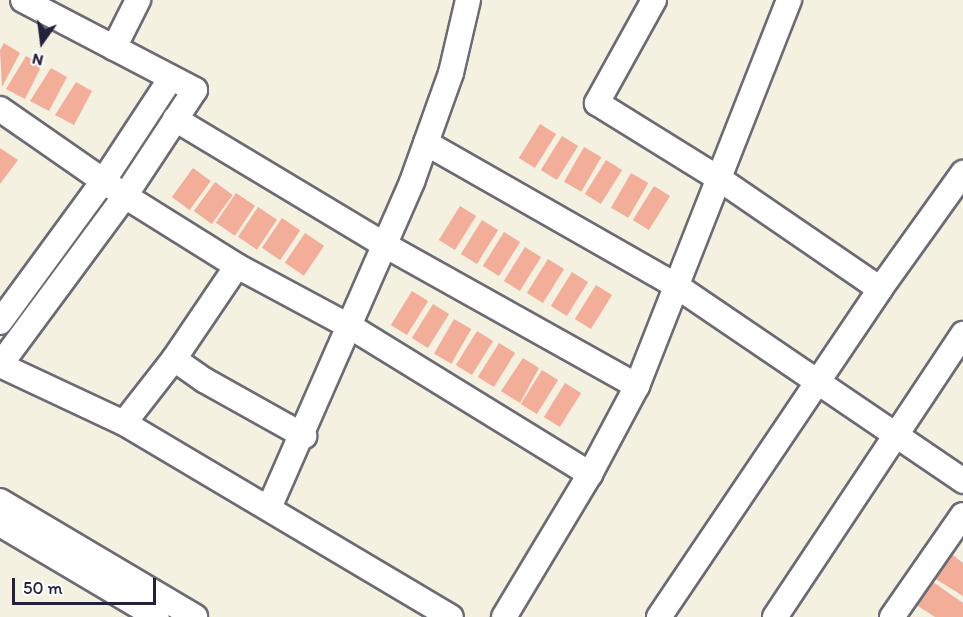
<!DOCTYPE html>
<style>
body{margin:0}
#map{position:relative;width:963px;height:617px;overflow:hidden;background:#f4f1e0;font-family:Itim,sans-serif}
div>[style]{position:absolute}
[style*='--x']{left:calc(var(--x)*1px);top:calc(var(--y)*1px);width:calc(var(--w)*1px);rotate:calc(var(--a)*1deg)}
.building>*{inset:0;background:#f3ae9a;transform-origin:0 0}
.roads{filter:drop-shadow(2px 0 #6c6a75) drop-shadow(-2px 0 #6c6a75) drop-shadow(0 2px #6c6a75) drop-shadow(0 -2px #6c6a75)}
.minor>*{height:24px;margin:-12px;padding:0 12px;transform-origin:12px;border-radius:12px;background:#fff}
span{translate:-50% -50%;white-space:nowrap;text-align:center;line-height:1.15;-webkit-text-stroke:5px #fff;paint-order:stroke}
.north{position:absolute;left:12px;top:12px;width:60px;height:60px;-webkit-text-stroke:4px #fff;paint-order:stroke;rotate:194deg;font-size:16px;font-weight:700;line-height:24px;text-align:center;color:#22223b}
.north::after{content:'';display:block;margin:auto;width:21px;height:27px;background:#22223b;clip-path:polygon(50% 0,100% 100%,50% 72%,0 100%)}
.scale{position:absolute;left:12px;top:578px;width:144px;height:27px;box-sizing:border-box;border:3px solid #22223b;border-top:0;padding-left:8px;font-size:18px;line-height:21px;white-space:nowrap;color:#22223b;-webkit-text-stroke:4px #fff;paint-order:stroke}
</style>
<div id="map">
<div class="building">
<i style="clip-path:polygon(4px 43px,20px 53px,2px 87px,0 50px)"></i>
<i style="clip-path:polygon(26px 56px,42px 65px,25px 99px,6px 89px)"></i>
<i style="clip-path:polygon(51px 68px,67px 77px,49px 111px,30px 101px)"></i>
<i style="clip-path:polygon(76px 82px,92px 91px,74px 125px,55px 115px)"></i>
<i style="left:540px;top:124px;width:19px;height:40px;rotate:32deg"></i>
<i style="left:562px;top:136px;width:19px;height:40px;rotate:32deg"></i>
<i style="left:584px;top:147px;width:20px;height:40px;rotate:30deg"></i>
<i style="clip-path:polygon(0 148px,18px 160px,0 184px)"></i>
<i style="left:606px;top:160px;width:19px;height:40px;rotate:32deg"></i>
<i style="left:193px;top:168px;width:22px;height:36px;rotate:36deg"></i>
<i style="left:631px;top:173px;width:20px;height:40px;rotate:30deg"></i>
<i style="left:215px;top:182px;width:22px;height:36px;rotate:36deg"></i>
<i style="left:654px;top:186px;width:19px;height:40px;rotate:32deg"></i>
<i style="left:236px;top:193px;width:23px;height:36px;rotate:34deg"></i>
<i style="left:460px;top:206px;width:19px;height:40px;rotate:32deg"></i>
<i style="left:258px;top:207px;width:23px;height:36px;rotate:34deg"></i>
<i style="left:282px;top:218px;width:22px;height:36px;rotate:34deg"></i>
<i style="left:482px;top:220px;width:19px;height:40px;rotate:32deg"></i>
<i style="left:504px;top:232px;width:19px;height:40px;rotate:32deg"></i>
<i style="left:305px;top:233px;width:23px;height:36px;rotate:34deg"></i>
<i style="left:525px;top:247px;width:19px;height:40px;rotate:32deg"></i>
<i style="left:548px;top:259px;width:19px;height:40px;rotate:32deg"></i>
<i style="left:572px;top:272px;width:19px;height:40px;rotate:32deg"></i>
<i style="left:596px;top:285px;width:19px;height:40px;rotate:32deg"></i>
<i style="left:412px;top:291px;width:19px;height:40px;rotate:32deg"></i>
<i style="left:433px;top:304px;width:19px;height:40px;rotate:32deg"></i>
<i style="left:454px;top:319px;width:20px;height:40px;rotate:30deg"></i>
<i style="left:477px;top:331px;width:19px;height:40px;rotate:32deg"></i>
<i style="left:499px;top:343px;width:19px;height:40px;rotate:32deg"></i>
<i style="clip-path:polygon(523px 358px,539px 368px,520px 403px,501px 391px)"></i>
<i style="left:542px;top:370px;width:19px;height:40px;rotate:32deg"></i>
<i style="left:565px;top:383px;width:19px;height:40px;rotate:32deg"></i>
<i style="clip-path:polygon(953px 555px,963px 563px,963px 596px,934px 578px)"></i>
<i style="clip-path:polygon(933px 582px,963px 603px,963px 617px,935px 617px,915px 604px)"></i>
</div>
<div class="roads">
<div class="minor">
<i style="--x:654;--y:0;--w:118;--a:119"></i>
<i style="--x:597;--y:103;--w:142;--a:31.8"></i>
<i style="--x:718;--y:178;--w:196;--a:34.4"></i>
<i style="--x:114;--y:48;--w:54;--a:-63.4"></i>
<i style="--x:0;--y:109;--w:152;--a:34.8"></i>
<i style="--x:125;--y:196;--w:132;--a:32"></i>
<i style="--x:237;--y:266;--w:129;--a:28.2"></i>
<i style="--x:351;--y:327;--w:281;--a:31.6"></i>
<i style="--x:175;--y:119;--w:243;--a:31"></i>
<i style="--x:383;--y:244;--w:291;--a:29.2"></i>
<i style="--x:426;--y:143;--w:290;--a:29.7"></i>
<i style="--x:678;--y:287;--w:345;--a:34.2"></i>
<i style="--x:0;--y:322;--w:176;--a:-53.8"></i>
<i style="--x:104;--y:180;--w:122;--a:-56.7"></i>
<i style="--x:174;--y:359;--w:37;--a:35"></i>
<i style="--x:204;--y:380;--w:115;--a:29.2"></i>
<i style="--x:0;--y:365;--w:210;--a:-53.5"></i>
<i style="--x:125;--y:196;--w:127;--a:-56.6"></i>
<i style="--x:195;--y:90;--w:194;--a:-152.4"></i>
<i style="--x:0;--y:365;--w:137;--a:25.1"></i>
<i style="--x:124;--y:423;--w:380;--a:30.7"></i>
<i style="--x:124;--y:423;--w:81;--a:-52"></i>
<i style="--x:174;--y:359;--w:112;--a:-55.9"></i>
<i style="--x:0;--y:501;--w:227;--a:30.7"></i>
<i style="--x:269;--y:508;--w:356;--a:-66.3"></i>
<i style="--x:412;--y:182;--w:116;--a:-70.3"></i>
<i style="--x:451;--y:73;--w:75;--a:-76.9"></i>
<i style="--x:0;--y:524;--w:182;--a:30.6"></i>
<i style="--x:504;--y:617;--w:167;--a:-59"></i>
<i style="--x:590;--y:474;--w:100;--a:-61.9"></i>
<i style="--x:637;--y:386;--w:415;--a:-68.5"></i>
<i style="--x:659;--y:617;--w:396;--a:-56"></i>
<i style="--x:880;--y:289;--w:143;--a:-54.4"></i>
<i style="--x:775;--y:617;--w:340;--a:-56.4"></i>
<i style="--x:892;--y:617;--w:124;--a:-55.2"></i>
</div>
</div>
<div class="north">N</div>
<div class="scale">50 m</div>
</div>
